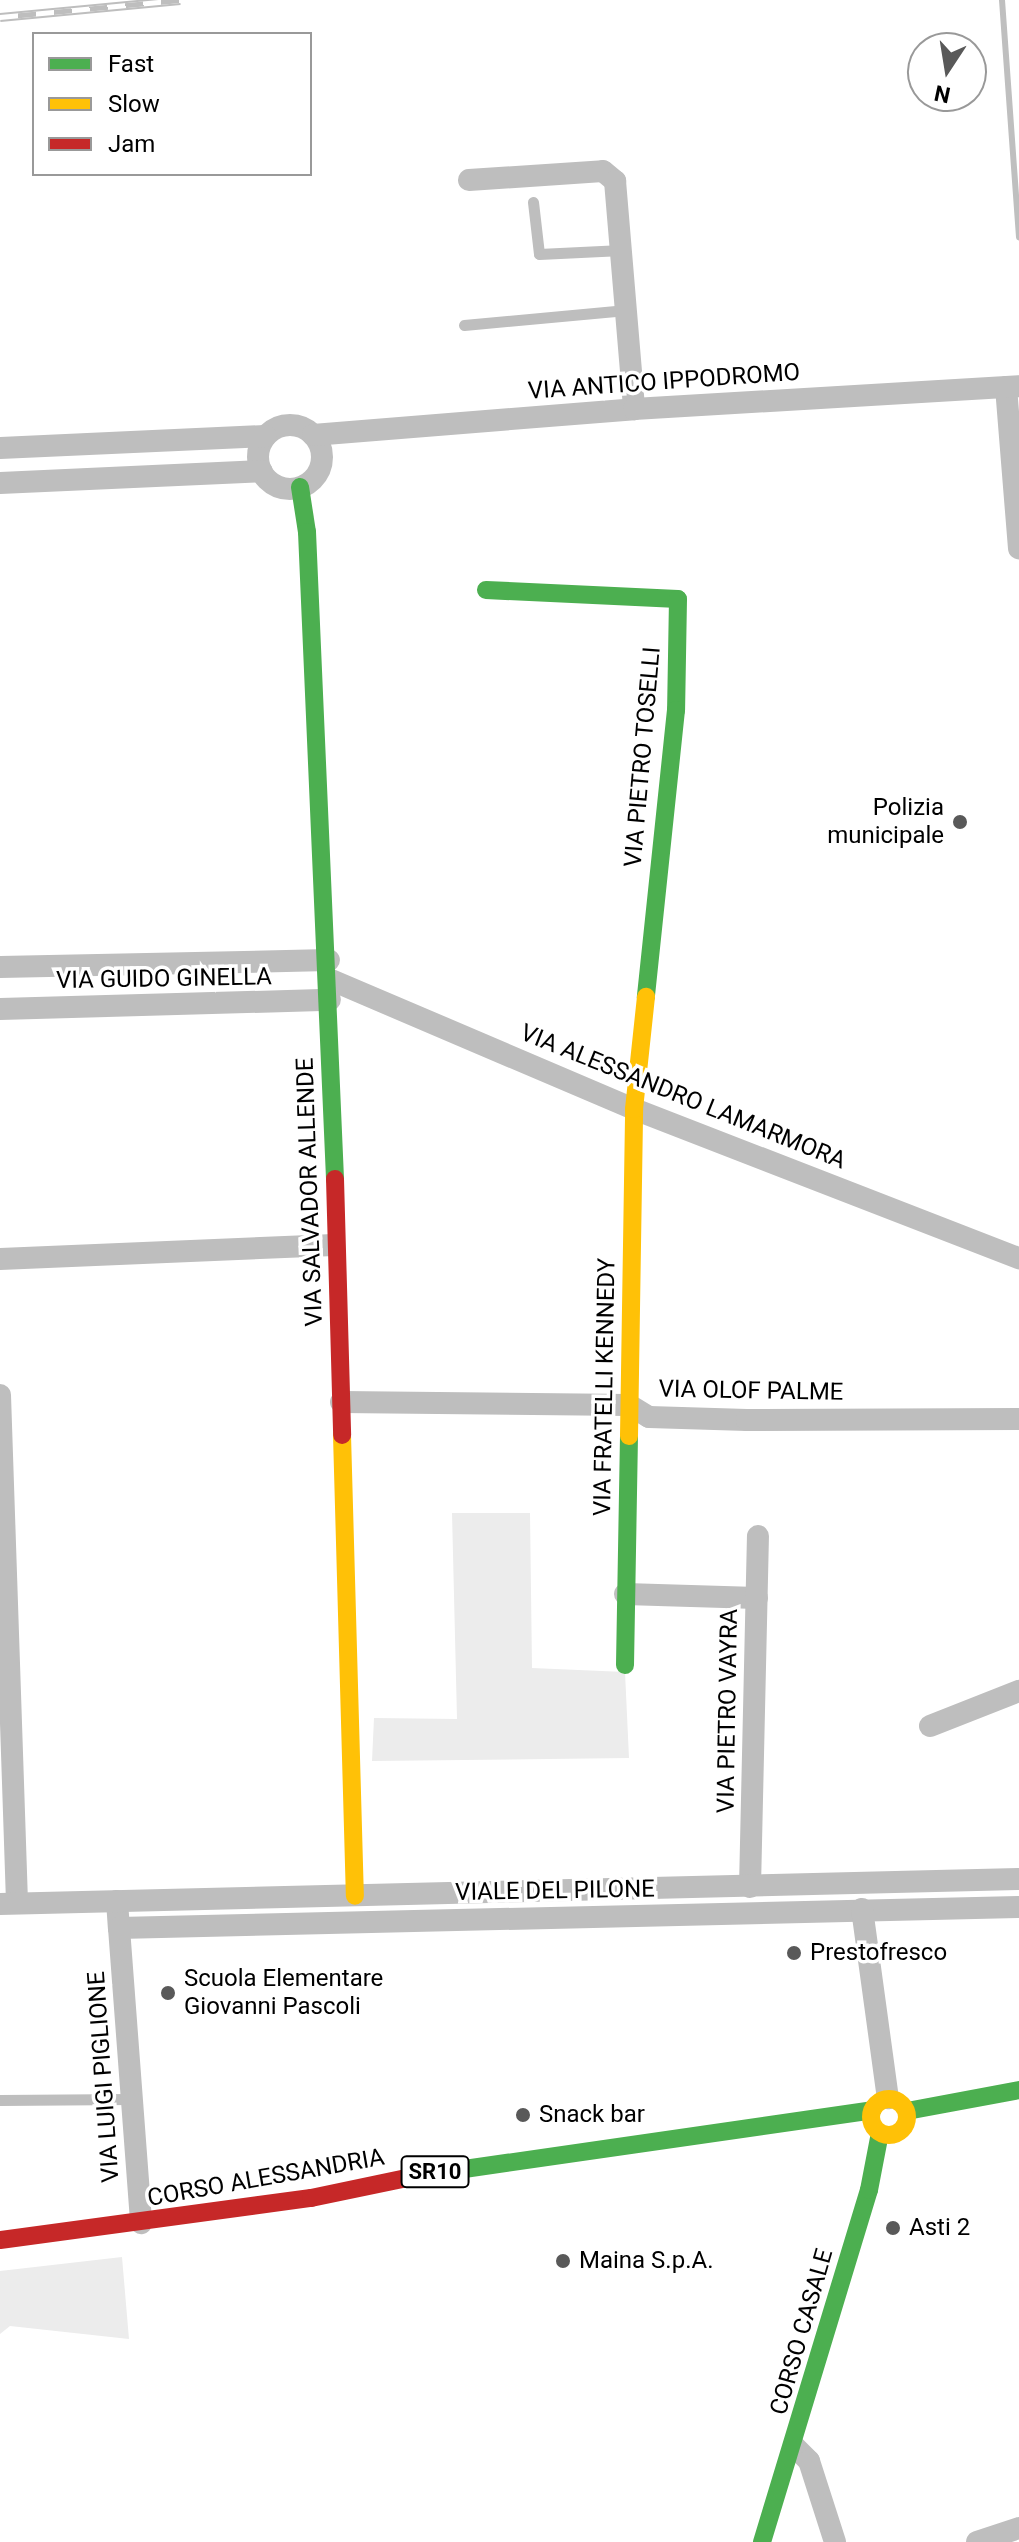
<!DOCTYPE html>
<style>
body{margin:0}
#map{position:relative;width:1019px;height:2542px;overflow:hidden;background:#fff;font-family:Roboto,sans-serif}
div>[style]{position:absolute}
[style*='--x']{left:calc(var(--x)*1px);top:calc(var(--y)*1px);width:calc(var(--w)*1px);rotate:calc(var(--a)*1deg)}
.green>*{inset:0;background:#ececec}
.stream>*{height:6px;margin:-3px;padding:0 3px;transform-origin:3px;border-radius:3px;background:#bfbfbf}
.lane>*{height:11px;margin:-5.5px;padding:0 5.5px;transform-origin:5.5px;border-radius:5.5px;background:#bebebe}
.street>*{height:22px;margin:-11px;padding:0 11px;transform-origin:11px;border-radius:11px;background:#bebebe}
.street>.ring{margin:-11px;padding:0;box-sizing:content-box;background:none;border:22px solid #bebebe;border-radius:50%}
.fast>*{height:18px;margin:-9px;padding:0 9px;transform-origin:9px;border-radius:9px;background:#4caf50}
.slow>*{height:18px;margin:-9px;padding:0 9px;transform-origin:9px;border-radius:9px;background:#ffc107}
.slow>.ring{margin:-9px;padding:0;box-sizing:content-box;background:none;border:18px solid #ffc107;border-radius:50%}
.jam>*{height:18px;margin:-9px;padding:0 9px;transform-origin:9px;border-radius:9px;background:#c62828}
.rail>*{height:9px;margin-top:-4.5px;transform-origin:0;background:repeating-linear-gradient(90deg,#fff 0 18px,#bebebe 0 36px);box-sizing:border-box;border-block:2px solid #bebebe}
.dots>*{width:22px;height:22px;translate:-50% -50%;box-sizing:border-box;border:4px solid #fff;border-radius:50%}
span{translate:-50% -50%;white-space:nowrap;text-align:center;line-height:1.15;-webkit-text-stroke:7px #fff;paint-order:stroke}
.shield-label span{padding:2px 6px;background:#fff;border:2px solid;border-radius:6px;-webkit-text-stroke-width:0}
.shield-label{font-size:22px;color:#000;font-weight:700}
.street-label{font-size:24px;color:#000}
.poi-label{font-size:24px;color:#000}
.right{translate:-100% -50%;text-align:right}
.left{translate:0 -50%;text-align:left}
.legend{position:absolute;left:32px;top:32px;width:280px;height:144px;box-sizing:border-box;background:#fff;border:2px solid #999;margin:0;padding:10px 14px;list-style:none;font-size:24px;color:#000}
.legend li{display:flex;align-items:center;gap:16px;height:40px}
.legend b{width:40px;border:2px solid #999}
.north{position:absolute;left:907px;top:32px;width:80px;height:80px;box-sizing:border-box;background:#fff;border:2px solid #999;border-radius:50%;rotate:192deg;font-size:22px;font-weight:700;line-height:32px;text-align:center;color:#000}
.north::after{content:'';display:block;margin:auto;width:28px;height:36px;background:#595959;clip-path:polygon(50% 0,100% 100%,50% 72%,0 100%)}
</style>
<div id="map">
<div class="green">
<i style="clip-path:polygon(452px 1513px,530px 1513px,532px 1668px,625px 1672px,629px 1758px,372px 1761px,374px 1718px,457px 1719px)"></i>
<i style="clip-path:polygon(122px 2257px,129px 2339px,10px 2326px,0 2334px,0 2271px)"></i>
</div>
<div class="stream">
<i style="--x:1002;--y:0;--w:238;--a:85.9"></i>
</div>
<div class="lane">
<i style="--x:533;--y:202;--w:52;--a:83.4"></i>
<i style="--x:539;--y:254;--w:83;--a:-2.8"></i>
<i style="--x:464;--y:325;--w:163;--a:-5.3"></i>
<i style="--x:0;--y:2100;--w:131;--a:-0.4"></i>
</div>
<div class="street">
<i style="--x:469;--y:180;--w:134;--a:-3.8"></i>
<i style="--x:603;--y:171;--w:16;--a:40"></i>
<i style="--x:615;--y:181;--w:229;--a:85.2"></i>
<i style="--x:1006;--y:387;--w:162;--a:85.4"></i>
<i class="ring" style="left:258px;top:425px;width:42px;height:42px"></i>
<i style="--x:313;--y:435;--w:322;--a:-4.6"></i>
<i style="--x:634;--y:409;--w:386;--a:-3.4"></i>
<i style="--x:0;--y:448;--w:266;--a:-2.6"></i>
<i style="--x:0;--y:483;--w:262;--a:-2.6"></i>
<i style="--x:0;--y:967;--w:329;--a:-1.2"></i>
<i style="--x:329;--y:979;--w:332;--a:23.1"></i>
<i style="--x:634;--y:1109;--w:413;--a:21.2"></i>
<i style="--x:0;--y:1009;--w:330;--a:-1.6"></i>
<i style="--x:0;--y:1259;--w:334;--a:-2.4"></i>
<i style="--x:0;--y:1395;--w:508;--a:88.08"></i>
<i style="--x:341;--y:1402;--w:288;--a:0.6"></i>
<i style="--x:629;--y:1405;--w:23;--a:31"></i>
<i style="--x:649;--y:1417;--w:98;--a:1.8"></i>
<i style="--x:747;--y:1420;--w:272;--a:-0.2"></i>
<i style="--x:625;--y:1594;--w:132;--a:1.7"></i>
<i style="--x:930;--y:1726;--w:96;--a:-21.5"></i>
<i style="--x:750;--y:1887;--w:351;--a:-88.7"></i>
<i style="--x:117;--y:1901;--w:27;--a:86"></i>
<i style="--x:119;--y:1928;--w:900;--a:-1.34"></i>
<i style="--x:0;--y:1904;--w:1019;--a:-1.41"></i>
<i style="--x:862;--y:1909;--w:191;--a:82.2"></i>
<i style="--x:119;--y:1928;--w:296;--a:85.7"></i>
<i style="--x:794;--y:2446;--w:21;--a:45"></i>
<i style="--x:809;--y:2461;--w:85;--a:72.2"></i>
<i style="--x:977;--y:2542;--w:44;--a:-18.4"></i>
</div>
<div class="fast">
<i style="--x:300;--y:487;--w:46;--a:81.2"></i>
<i style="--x:307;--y:532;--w:648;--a:87.52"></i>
<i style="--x:486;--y:590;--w:192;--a:2.7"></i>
<i style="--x:678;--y:599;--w:111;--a:91"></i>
<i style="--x:676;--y:710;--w:289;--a:96"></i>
<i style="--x:625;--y:1665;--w:229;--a:-89"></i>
<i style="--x:907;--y:2111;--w:114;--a:-10.6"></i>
<i style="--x:416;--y:2176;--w:461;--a:-8.2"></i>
<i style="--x:762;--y:2542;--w:368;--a:-73.1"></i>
<i style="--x:869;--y:2190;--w:58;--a:-79.1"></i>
</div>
<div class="slow">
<i style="--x:342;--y:1435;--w:461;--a:88.4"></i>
<i style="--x:629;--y:1436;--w:327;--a:-89.1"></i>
<i style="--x:634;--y:1109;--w:113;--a:-83.9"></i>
<i class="ring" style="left:871px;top:2099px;width:18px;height:18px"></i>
</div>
<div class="jam">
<i style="--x:335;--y:1179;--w:256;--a:88.4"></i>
<i style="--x:0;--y:2240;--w:314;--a:-7.7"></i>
<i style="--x:311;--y:2198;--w:107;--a:-11.8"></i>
</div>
<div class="rail">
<i style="--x:0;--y:17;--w:181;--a:-5.4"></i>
</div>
<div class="dots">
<i style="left:960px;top:822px;background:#595959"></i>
<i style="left:794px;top:1953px;background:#595959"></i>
<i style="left:168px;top:1993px;background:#595959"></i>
<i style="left:523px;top:2115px;background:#595959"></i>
<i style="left:893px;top:2228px;background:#595959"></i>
<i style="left:563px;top:2261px;background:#595959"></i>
</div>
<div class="shield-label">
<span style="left:435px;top:2172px">SR10</span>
</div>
<div class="street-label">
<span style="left:664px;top:382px;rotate:-4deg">VIA ANTICO IPPODROMO</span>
<span style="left:643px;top:757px;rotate:-85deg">VIA PIETRO TOSELLI</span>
<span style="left:164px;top:979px;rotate:-1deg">VIA GUIDO GINELLA</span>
<span style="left:683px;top:1097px;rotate:22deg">VIA ALESSANDRO LAMARMORA</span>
<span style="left:310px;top:1192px;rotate:-92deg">VIA SALVADOR ALLENDE</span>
<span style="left:605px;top:1387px;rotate:-89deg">VIA FRATELLI KENNEDY</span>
<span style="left:751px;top:1391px;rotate:1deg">VIA OLOF PALME</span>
<span style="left:728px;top:1711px;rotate:-89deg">VIA PIETRO VAYRA</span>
<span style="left:555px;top:1891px;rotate:-1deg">VIALE DEL PILONE</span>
<span style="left:104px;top:2077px;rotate:-94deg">VIA LUIGI PIGLIONE</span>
<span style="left:266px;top:2178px;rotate:-10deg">CORSO ALESSANDRIA</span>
<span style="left:802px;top:2332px;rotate:-74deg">CORSO CASALE</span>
</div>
<div class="poi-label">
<span class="right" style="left:944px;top:822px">Polizia<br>municipale</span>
<span class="left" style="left:810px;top:1953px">Prestofresco</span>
<span class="left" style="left:184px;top:1993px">Scuola Elementare<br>Giovanni Pascoli</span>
<span class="left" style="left:539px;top:2115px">Snack bar</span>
<span class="left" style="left:909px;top:2228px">Asti 2</span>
<span class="left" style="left:579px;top:2261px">Maina S.p.A.</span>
</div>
<ul class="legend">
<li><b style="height:10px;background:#4caf50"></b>Fast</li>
<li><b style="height:10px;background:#ffc107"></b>Slow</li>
<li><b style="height:10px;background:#c62828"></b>Jam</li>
</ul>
<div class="north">N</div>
</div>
